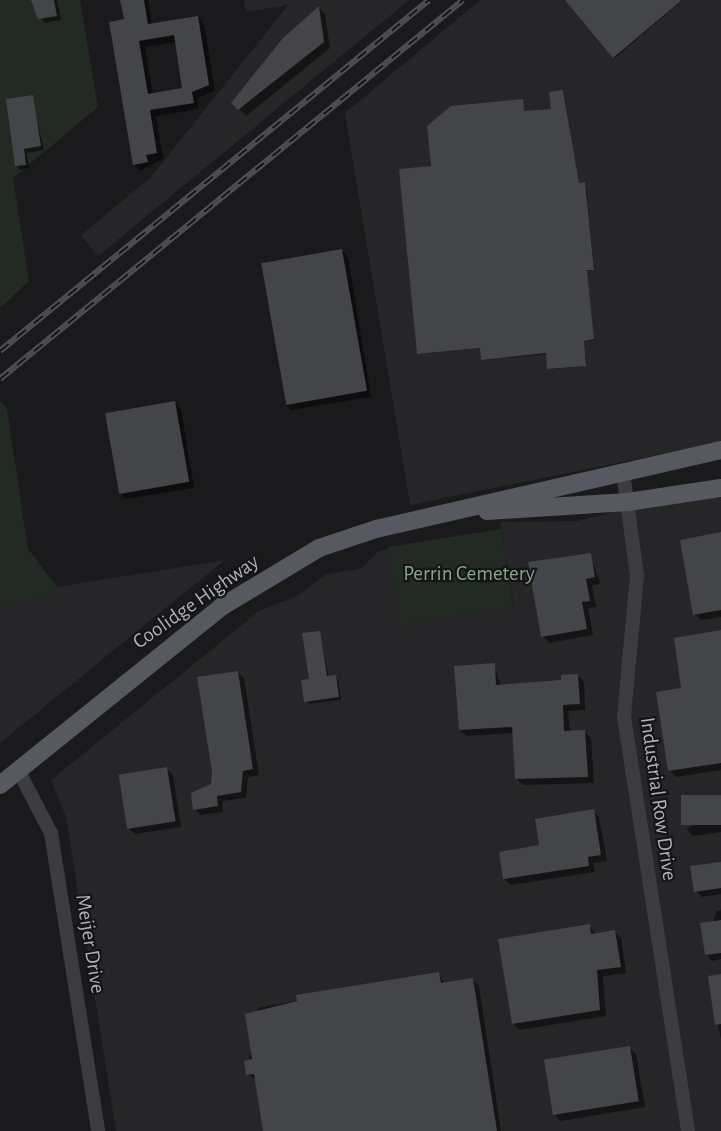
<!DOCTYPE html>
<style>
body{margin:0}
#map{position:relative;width:721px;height:1131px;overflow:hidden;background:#1a1a1c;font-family:"Alegreya Sans",sans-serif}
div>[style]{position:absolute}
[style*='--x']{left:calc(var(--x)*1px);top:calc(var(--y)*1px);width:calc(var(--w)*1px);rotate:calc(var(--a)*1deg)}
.built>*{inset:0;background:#262629}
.green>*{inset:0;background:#222a23;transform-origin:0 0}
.shadow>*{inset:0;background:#0007}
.building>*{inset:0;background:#444549;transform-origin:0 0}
.minor>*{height:14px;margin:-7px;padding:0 7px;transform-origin:7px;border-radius:7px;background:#3b3c41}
.major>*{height:18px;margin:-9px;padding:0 9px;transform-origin:9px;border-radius:9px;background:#575960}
.rail>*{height:6px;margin-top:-3px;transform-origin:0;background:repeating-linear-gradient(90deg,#151517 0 11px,#4e5056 0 22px);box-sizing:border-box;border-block:2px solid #4e5056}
span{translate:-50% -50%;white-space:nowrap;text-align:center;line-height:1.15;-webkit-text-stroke:4.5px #151517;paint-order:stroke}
.park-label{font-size:21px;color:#85a587}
.street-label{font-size:21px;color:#adb1bb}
</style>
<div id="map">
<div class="built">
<i style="clip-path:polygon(244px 0,409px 0,98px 256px,81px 235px,151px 177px,288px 5px,246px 12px)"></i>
<i style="clip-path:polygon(480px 0,721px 0,721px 442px,410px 505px,345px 113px)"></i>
<i style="clip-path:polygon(721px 493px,721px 1131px,116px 1131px,66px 817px,51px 780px,259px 611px,295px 597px,325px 575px,362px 568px,378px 552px,388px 549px,401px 623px,514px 607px,500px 522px,577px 521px,654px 502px)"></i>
<i style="clip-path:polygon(225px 560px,141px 628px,0 743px,0 606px,58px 596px,57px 587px)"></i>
</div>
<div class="green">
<i style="clip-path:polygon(0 0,80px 0,98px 107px,13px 178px,29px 281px,0 308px)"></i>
<i style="clip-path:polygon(0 400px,7px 409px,28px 549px,57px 587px,58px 596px,0 606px)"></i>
<i style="left:501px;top:529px;width:79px;height:115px;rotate:81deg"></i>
</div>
<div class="shadow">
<i style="clip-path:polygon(37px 0,57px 0,61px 20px,44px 23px)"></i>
<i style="clip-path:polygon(evenodd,122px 0,148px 0,152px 25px,198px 17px,204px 24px,215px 91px,198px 98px,199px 109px,156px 116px,163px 159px,140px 171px,134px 164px,122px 0,176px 42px,184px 90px,153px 95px,145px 47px,176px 42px)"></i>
<i style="clip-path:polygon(566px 0,683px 0,615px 58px)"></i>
<i style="clip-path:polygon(319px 8px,325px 14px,330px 48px,246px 116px,233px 103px)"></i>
<i style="clip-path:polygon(564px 93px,579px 184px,586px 185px,594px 270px,587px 271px,594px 340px,584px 341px,586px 366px,549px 369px,547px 354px,483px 360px,481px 348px,419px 354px,432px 167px,522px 100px,524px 113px,552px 110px)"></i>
<i style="clip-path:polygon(32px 97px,44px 150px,27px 153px,29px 168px,20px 170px,16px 165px)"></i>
<i style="clip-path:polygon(342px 250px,348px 257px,371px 397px,291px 410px,285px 403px)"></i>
<i style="clip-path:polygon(175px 402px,181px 409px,194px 488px,126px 499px,119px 493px)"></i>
<i style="clip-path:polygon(721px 534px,721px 617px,701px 620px,695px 614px)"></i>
<i style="clip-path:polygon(590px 555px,601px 584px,592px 585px,596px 607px,588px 608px,593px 635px,549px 643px,543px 636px)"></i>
<i style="clip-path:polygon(319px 632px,329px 678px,338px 679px,341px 700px,308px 704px)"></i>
<i style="clip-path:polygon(721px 632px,721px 770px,676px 777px,670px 771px,682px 690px)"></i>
<i style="clip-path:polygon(494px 665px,501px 686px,563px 682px,577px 675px,584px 682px,585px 710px,568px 711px,570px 732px,584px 731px,591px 738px,594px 783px,523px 785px,517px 779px,514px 733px,467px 736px,460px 730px)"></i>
<i style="clip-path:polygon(238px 672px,244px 678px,259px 775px,248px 777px,246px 798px,222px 801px,223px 812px,201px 815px,195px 809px,212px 785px)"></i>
<i style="clip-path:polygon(167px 769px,173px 775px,181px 827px,135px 834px,128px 828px)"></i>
<i style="clip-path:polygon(721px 797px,721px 832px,693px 836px,687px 830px)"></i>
<i style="clip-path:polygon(593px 811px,599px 817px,607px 861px,593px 863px,595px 872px,511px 885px,504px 879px)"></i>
<i style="clip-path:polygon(721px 863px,721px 894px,702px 897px,696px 891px)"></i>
<i style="clip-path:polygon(721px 910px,721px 959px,712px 961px,706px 954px,716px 911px)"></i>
<i style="clip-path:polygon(589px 926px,596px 934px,614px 931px,621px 938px,626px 973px,603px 976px,606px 1016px,520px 1030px,513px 1024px)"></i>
<i style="clip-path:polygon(439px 974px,445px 984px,473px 980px,479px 986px,501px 1131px,265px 1131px,257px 1080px,247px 1074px,258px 1008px)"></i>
<i style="clip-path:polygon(721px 975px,721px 1040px,710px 977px)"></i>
<i style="clip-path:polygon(630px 1048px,636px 1054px,645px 1107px,560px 1121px,554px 1114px)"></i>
</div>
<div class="building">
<i style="clip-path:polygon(31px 0,54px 0,57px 16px,38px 19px)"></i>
<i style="clip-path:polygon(evenodd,120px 0,144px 0,148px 24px,198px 16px,209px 85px,192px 92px,194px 103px,150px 110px,157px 153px,146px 155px,148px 162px,133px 165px,109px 22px,124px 19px,120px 0,174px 35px,182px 88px,148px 94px,139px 41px,174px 35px)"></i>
<i style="clip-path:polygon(565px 0,682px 0,613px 58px)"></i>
<i style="clip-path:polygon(319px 6px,324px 42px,238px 110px,231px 103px,283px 38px)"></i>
<i style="clip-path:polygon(563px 90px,579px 183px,585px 182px,594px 270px,587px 270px,594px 339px,584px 341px,586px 366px,547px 369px,546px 353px,481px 360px,480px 348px,417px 354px,399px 169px,431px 166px,427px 126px,451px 106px,523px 99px,524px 111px,551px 109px,549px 92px)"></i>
<i style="clip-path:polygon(33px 95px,41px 146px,24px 149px,26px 165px,15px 166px,6px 99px)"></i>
<i style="left:342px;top:249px;width:144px;height:82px;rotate:80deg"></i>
<i style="left:175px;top:401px;width:82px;height:71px;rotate:80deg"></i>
<i style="clip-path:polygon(721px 532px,721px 610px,693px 615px,680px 540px)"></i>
<i style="clip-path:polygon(591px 553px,595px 577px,586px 579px,590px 601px,582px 602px,587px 629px,541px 637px,528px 562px)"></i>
<i style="clip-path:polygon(721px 630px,721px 763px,668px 771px,656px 692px,681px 688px,674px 638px)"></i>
<i style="clip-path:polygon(320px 631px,327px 676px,336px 675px,339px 697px,304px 702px,301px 680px,309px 679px,302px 633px)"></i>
<i style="clip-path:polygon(495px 663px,496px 685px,561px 680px,561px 675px,578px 674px,580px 704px,563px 705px,564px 731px,585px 730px,588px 777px,515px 779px,512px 727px,459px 730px,454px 666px)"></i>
<i style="clip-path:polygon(238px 671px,253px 769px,243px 771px,241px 792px,217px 796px,218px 806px,193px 810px,191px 793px,211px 784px,212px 771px,197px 677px)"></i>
<i style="left:167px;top:767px;width:55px;height:49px;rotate:81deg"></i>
<i style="left:721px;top:795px;width:30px;height:40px;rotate:90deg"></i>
<i style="clip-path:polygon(594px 809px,601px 855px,588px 857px,589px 866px,503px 879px,499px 852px,539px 845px,535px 819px)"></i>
<i style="clip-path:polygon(721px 862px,721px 888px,694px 892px,690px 866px)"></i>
<i style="clip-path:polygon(721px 920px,721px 953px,705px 955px,700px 923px)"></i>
<i style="clip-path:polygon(590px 924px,591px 934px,615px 930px,621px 967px,597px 970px,600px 1010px,512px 1024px,498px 939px)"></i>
<i style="clip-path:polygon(439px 972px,441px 983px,473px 978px,497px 1131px,263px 1131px,254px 1074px,246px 1075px,245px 1067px,244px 1061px,252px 1059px,245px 1014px,297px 1001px,296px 995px)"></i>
<i style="clip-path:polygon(721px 974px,721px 1024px,715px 1025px,708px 976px)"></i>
<i style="left:630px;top:1046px;width:56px;height:87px;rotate:81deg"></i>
</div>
<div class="minor">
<i style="--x:623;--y:472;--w:105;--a:82.3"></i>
<i style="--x:637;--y:576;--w:142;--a:95.3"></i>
<i style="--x:624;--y:717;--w:419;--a:81.2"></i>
<i style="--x:18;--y:770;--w:71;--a:62.4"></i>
<i style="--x:51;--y:833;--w:302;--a:81"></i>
</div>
<div class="major">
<i style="--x:487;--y:511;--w:141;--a:-3.7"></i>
<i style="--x:628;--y:502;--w:94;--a:-8.6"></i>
<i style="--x:0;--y:785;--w:284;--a:-38.8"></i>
<i style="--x:221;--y:607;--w:114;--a:-31"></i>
<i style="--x:319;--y:548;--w:60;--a:-18.4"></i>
<i style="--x:376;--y:529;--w:354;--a:-12.9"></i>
</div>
<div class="rail">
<i style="--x:0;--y:351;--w:554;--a:-39.29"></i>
<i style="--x:0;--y:379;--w:598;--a:-39.3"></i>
</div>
<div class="park-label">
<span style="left:469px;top:574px">Perrin Cemetery</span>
</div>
<div class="street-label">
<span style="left:196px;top:602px;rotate:-35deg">Coolidge Highway</span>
<span style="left:658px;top:799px;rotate:82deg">Industrial Row Drive</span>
<span style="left:90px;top:944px;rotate:81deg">Meijer Drive</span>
</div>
</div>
